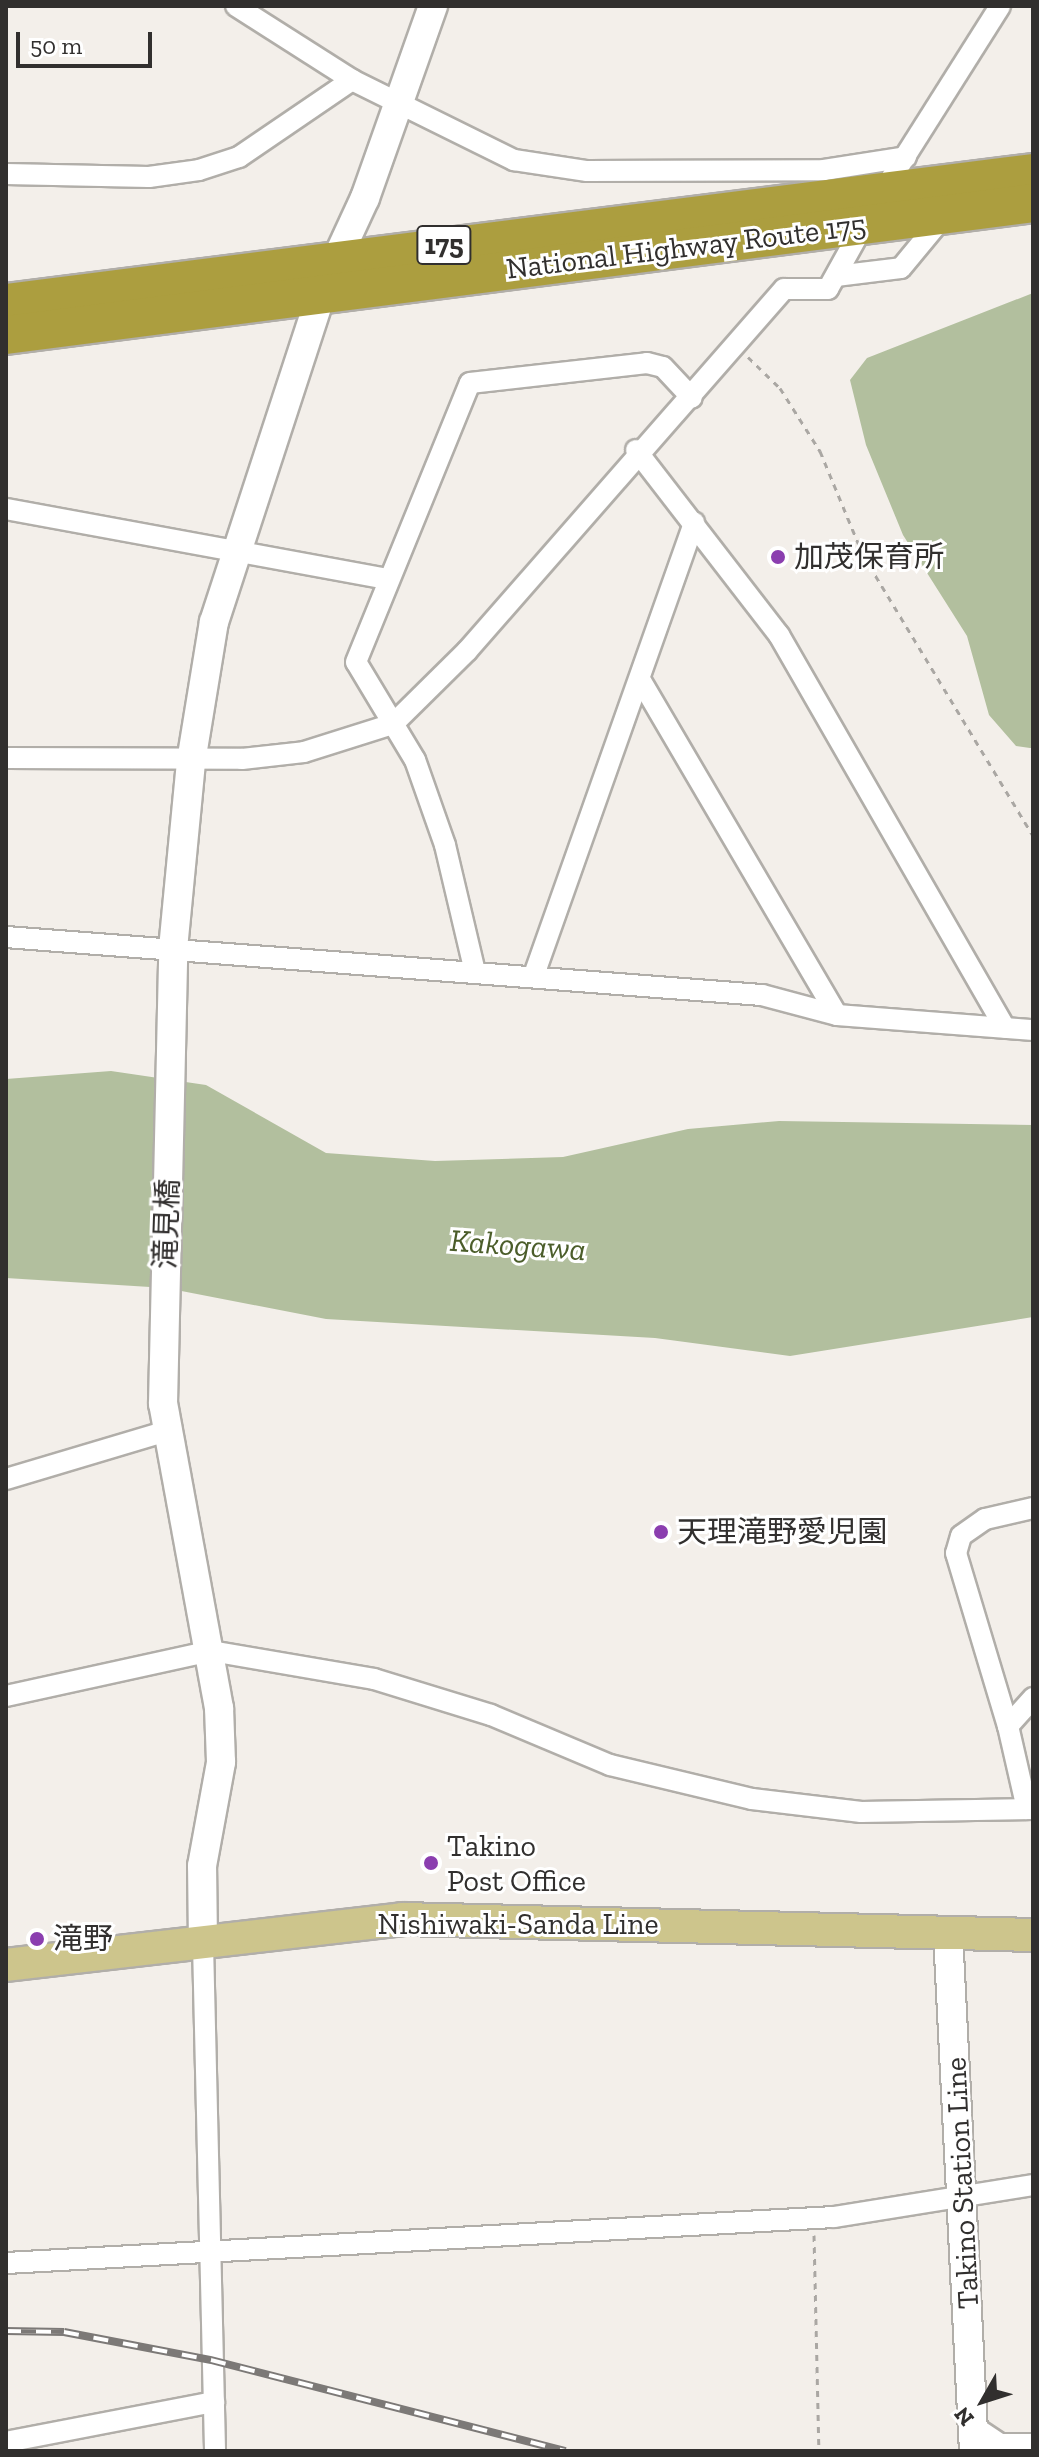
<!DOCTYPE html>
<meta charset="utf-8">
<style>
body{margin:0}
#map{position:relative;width:1039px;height:2457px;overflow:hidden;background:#f3efea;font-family:"Zilla Slab","Noto Sans JP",serif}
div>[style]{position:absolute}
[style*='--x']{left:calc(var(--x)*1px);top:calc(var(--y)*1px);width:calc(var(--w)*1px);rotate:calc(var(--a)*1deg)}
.water>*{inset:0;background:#b2bf9e}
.path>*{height:3px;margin-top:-1.5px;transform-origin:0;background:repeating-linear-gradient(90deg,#aaa7a3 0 6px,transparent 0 12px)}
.roads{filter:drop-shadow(2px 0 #b1aea9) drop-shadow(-2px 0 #b1aea9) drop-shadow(0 2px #b1aea9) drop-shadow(0 -2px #b1aea9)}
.street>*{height:20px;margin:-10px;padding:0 10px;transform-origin:10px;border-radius:10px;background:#fff}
.secondary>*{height:28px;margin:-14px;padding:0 14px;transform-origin:14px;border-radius:14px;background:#fff}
.primary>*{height:32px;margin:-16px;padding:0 16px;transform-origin:16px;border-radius:16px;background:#cdc58c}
.highway>*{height:38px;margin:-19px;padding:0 19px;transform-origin:19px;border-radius:19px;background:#ac9e3f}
.rail>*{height:8px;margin-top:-4px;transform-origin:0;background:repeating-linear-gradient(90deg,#fff 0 15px,#7c7977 0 30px);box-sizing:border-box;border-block:2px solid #7c7977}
.dots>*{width:22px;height:22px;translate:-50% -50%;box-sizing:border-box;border:4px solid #fff;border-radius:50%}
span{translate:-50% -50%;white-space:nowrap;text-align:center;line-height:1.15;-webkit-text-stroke:6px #fff;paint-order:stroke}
.shield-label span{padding:2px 6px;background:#fff;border:2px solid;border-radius:6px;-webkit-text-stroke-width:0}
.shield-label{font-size:28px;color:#312f2e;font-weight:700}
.street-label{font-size:30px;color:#312f2e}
.poi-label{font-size:30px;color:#312f2e}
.left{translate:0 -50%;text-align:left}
.water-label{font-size:32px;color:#4b5d2a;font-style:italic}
.frame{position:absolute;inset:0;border:8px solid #312f2e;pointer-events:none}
.north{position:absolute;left:943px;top:2361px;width:80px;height:80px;-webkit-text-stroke:6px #fff;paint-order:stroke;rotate:231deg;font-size:22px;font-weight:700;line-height:32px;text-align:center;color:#312f2e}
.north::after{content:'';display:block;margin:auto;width:28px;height:36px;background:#312f2e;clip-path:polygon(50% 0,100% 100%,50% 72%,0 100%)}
.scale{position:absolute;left:16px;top:32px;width:136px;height:36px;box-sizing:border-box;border:4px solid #312f2e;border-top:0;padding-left:10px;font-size:24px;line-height:28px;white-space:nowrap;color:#312f2e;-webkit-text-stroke:6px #fff;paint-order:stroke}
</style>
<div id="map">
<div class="water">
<i style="clip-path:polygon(1033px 293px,1033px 748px,1030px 748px,1016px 746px,989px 715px,967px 636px,903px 535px,866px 445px,850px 380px,867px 358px)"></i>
<i style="clip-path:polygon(111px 1071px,206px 1085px,326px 1153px,435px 1161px,563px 1157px,688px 1129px,779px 1121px,1033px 1125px,1033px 1317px,790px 1356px,655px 1338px,326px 1319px,166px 1288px,6px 1278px,6px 1079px)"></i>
</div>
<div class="path">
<i style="--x:748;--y:357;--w:45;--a:44.1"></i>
<i style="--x:780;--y:388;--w:75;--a:57.6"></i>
<i style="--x:820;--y:451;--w:113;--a:67.5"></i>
<i style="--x:863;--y:555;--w:328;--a:58.8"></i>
<i style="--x:814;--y:2235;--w:216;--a:88.7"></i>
</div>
<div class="roads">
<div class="street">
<i style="--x:236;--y:6;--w:138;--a:32.5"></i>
<i style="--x:352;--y:80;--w:181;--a:26.3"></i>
<i style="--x:514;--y:160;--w:74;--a:8.6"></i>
<i style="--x:587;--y:171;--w:237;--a:-0.2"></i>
<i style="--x:824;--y:170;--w:83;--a:-9"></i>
<i style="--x:6;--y:174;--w:143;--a:1.2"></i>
<i style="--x:149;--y:177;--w:50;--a:-8"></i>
<i style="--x:199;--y:170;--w:42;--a:-18"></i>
<i style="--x:239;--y:157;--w:137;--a:-34.3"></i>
<i style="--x:882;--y:193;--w:221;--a:-57.7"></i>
<i style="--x:836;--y:276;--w:65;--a:-7"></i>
<i style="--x:901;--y:268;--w:66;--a:-50.5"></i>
<i style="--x:636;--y:450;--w:234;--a:52.3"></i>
<i style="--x:779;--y:635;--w:453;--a:60.1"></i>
<i style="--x:6;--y:509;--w:388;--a:10.4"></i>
<i style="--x:641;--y:681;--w:387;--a:59.6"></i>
<i style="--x:6;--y:758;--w:236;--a:0.2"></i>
<i style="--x:242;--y:759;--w:62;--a:-6.4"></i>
<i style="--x:304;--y:752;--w:93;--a:-17.5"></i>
<i style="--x:393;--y:724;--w:104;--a:-44.6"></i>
<i style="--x:467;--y:651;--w:481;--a:-48.8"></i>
<i style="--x:784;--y:289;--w:44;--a:0"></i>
<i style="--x:828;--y:289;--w:74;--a:-61"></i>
<i style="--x:6;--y:937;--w:758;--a:4.39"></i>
<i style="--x:762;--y:995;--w:78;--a:14.9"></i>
<i style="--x:837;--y:1015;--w:197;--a:4.4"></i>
<i style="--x:475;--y:972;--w:130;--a:-103.3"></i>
<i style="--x:445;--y:845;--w:90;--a:-109.4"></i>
<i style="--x:415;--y:760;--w:114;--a:-121"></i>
<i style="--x:356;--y:662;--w:301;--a:-67.8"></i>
<i style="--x:470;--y:383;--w:178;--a:-6.4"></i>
<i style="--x:647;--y:363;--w:16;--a:14"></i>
<i style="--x:663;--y:367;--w:42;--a:46.9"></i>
<i style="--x:534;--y:975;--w:480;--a:-70.5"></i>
<i style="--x:6;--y:1479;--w:165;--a:-16.6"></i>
<i style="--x:1033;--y:1508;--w:49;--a:167.1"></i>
<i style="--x:985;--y:1519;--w:29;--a:145"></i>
<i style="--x:961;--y:1536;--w:18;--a:106"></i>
<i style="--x:956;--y:1553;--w:181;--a:73.3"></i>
<i style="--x:1008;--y:1726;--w:38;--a:-48"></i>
<i style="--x:6;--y:1696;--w:210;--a:-12.4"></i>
<i style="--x:211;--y:1651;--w:165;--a:9.7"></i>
<i style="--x:374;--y:1679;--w:122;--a:17.1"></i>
<i style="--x:491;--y:1715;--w:129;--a:22.8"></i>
<i style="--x:610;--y:1765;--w:146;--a:13.5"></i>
<i style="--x:752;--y:1799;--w:110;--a:6.8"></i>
<i style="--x:861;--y:1812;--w:172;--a:-1"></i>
<i style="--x:1008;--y:1726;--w:85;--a:77.1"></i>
<i style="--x:203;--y:1944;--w:507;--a:88.64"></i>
<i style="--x:6;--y:2263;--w:829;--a:-3.18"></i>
<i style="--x:834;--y:2217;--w:202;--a:-9.1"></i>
<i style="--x:6;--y:2442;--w:212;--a:-10.9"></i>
</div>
<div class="secondary">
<i style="--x:948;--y:1933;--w:519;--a:87.13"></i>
<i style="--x:203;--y:1944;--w:78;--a:-90.7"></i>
<i style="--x:202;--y:1866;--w:106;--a:-79.6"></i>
<i style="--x:221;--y:1762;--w:54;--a:-92.1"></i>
<i style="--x:219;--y:1708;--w:309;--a:-100.4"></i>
<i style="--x:163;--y:1404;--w:455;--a:-88.7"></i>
<i style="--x:173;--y:949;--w:188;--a:-84.5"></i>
<i style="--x:191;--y:762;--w:142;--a:-80.7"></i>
<i style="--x:214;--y:622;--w:348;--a:-71.9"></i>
<i style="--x:322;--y:291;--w:102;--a:-65.2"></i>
<i style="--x:365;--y:198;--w:204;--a:-70.5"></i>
<i style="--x:975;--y:2432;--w:29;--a:34"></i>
<i style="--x:999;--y:2448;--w:34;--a:0"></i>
</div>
<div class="primary">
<i style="--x:6;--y:1965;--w:399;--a:-6.6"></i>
<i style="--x:402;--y:1919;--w:631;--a:1.45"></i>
</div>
<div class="highway">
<i style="--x:6;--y:303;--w:1035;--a:-7.21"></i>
<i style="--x:6;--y:335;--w:1035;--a:-7.32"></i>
</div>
</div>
<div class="rail">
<i style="--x:6;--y:2331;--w:58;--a:1"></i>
<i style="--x:64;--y:2332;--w:150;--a:10.8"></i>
<i style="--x:211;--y:2360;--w:366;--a:14.4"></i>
</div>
<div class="dots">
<i style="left:778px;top:557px;background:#8b3eaf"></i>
<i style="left:661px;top:1532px;background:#8b3eaf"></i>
<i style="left:431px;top:1863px;background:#8b3eaf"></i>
<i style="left:37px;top:1939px;background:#8b3eaf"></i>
</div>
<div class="shield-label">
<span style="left:444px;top:245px">175</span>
</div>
<div class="street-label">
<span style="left:686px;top:247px;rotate:-7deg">National Highway Route 175</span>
<span style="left:167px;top:1224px;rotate:-88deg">滝見橋</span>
<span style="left:518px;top:1924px">Nishiwaki-Sanda Line</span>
<span style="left:962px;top:2183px;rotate:-93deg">Takino Station Line</span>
</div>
<div class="poi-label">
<span class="left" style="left:794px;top:557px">加茂保育所</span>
<span class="left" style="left:677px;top:1532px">天理滝野愛児園</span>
<span class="left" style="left:447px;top:1863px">Takino<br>Post Office</span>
<span class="left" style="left:53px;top:1939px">滝野</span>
</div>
<div class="water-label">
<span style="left:518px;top:1245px;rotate:4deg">Kakogawa</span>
</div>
<div class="frame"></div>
<div class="north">N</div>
<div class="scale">50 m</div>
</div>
